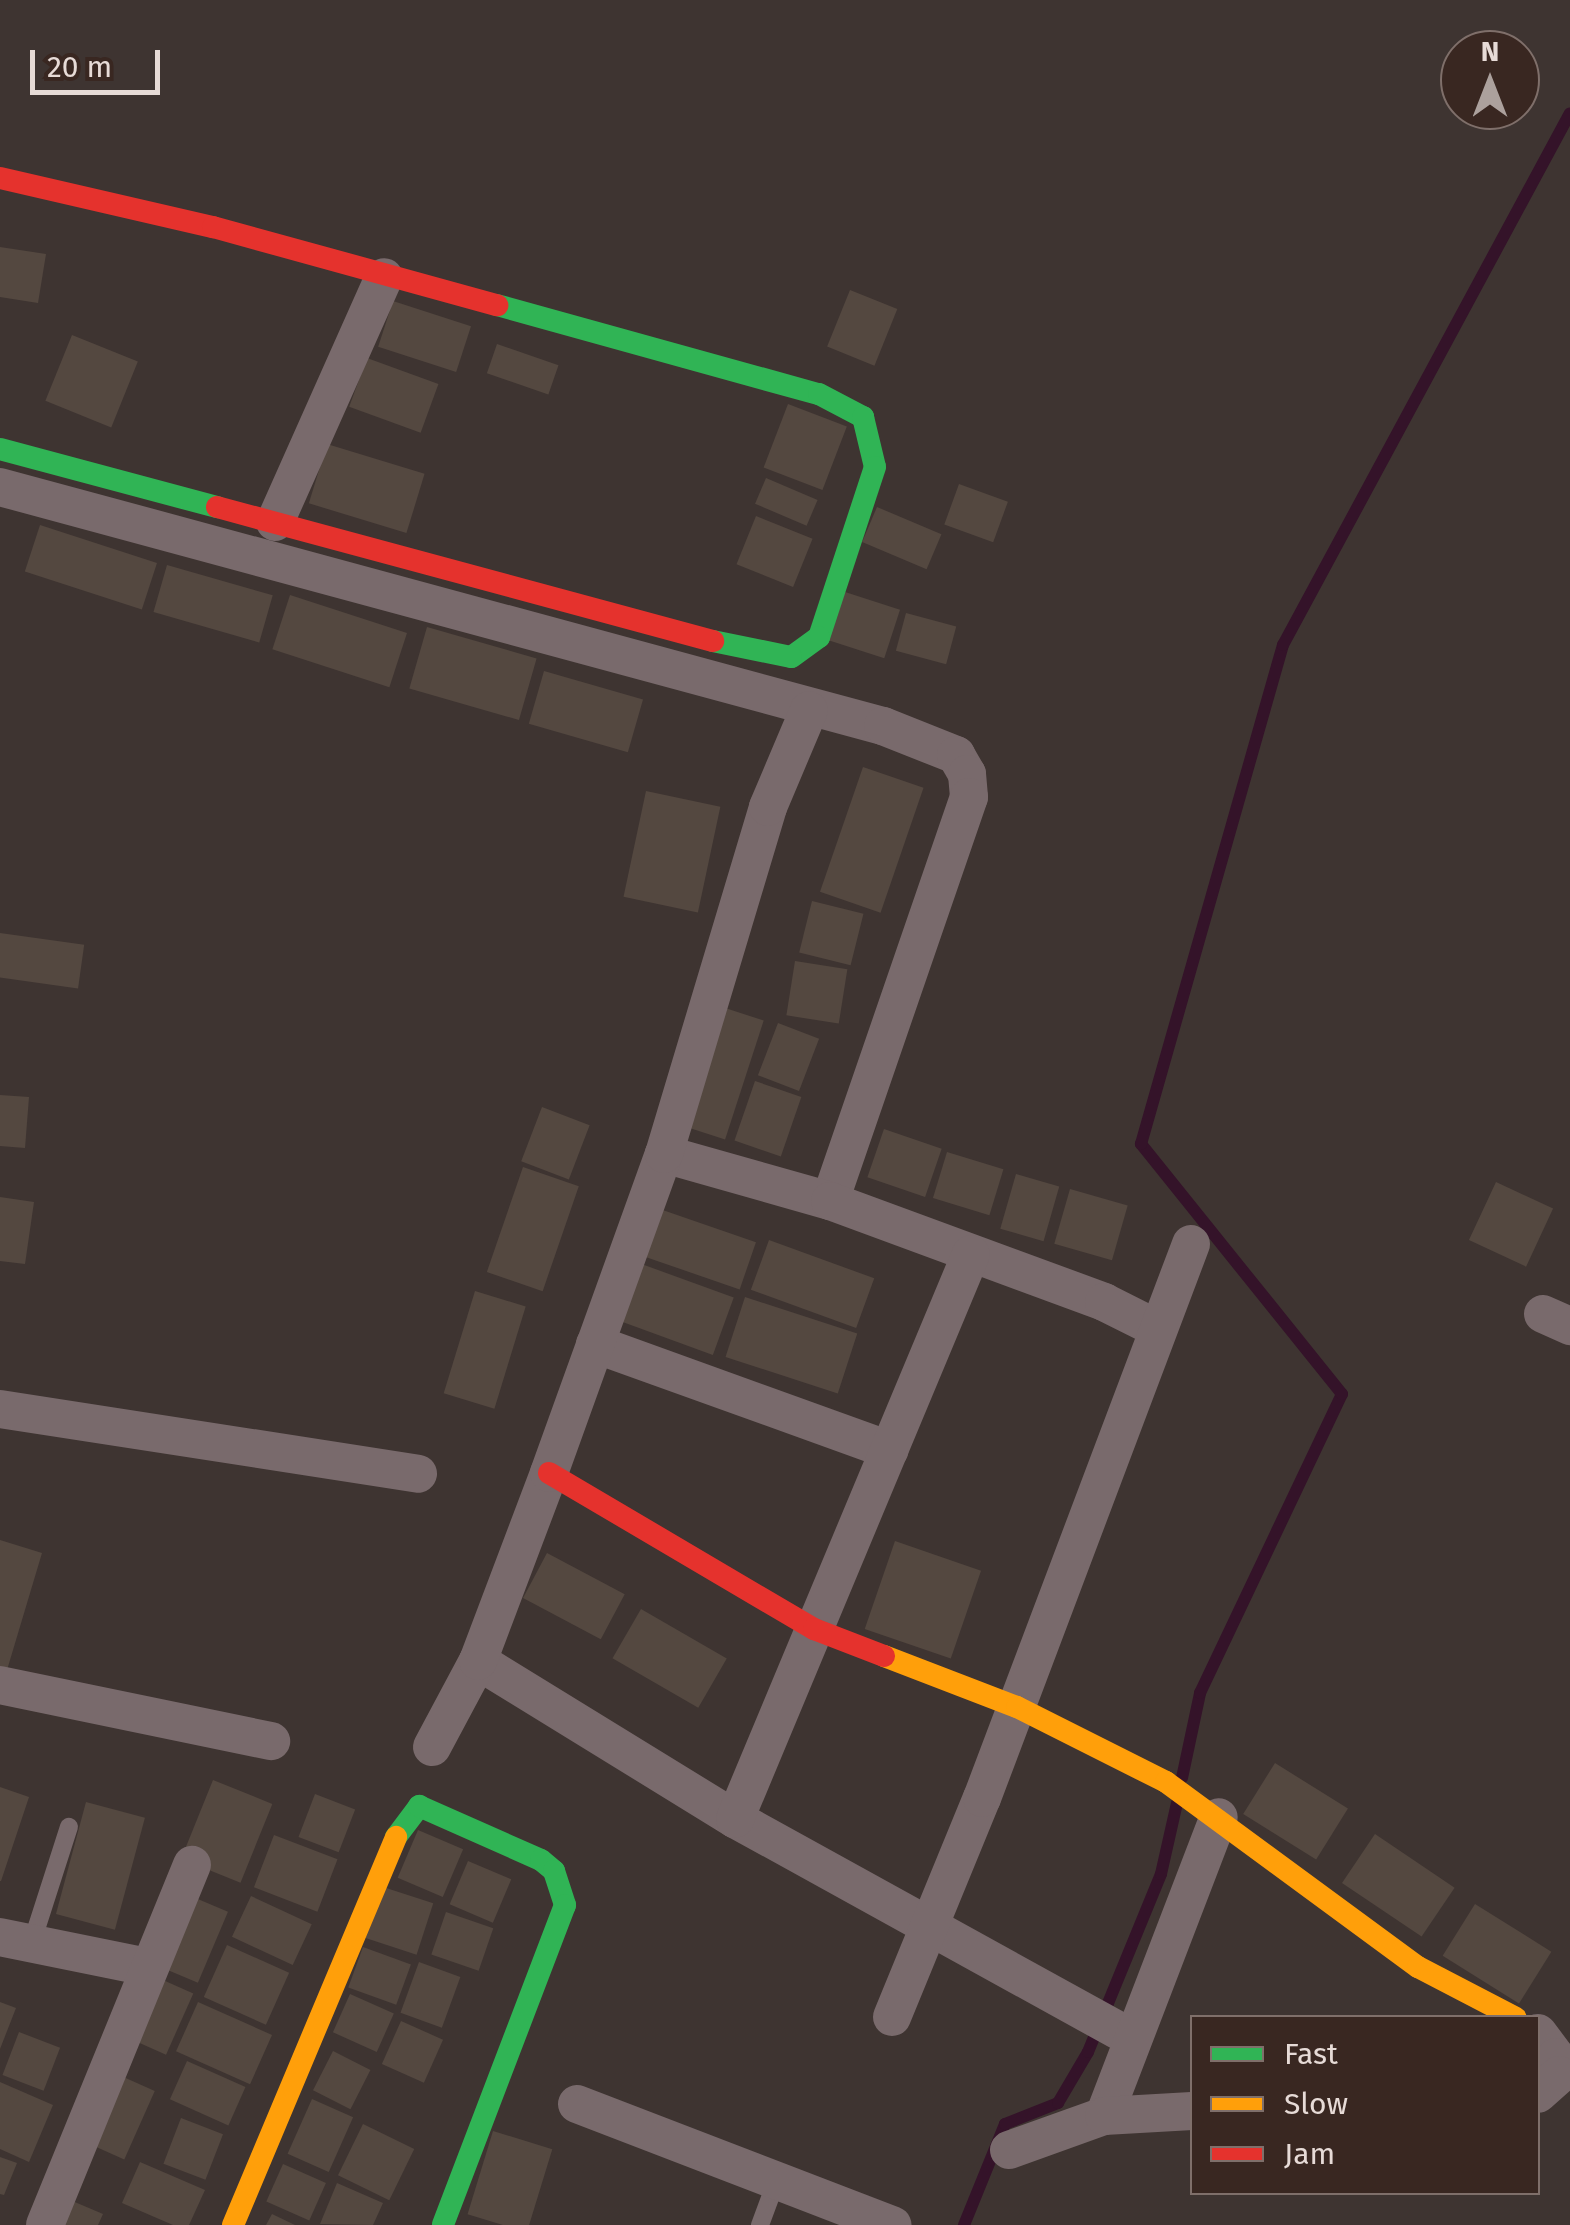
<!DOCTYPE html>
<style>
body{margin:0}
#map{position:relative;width:1570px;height:2225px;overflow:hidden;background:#3e3431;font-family:"Fira Sans",sans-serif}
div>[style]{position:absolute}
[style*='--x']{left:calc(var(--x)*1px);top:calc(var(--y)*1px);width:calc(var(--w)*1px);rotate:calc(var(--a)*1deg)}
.stream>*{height:12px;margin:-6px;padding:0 6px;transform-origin:6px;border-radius:6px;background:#341329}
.building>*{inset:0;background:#544840;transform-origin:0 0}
.lane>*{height:18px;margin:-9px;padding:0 9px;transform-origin:9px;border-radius:9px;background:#796a6c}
.street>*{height:38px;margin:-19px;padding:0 19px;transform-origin:19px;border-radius:19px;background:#796a6c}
.fast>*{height:22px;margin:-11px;padding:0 11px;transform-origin:11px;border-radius:11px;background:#30b455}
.slow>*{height:22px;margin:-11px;padding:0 11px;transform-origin:11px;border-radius:11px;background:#ff9f0a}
.jam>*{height:22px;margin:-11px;padding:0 11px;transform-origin:11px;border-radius:11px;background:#e5322d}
span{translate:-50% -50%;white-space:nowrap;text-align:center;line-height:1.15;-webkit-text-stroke:9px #392721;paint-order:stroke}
.legend{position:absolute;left:1190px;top:2015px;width:350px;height:180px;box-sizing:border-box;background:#392721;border:2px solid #7f6f6a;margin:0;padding:12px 18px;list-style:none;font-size:30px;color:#e7dbd7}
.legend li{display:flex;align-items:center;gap:20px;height:50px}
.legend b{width:50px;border:2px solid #7f6f6a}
.north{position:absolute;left:1440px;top:30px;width:100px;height:100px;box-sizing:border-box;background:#392721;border:2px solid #7f6f6a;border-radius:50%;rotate:0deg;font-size:28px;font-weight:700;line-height:40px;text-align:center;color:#e7dbd7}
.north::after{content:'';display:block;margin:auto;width:35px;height:45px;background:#aca19d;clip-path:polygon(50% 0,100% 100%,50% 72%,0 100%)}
.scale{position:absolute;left:30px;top:50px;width:130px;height:45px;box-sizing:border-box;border:5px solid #e7dbd7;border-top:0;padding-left:12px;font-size:30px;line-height:35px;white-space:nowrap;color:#e7dbd7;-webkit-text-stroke:8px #392721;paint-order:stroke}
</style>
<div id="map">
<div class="stream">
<i style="--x:1182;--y:1778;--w:87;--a:-78"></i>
<i style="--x:1200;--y:1693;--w:331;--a:-64.6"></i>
<i style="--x:1342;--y:1394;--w:321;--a:-128.8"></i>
<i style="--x:1141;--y:1144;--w:519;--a:-74.12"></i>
<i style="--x:1283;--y:645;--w:604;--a:-61.65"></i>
<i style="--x:964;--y:2225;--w:109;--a:-67.9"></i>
<i style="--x:1005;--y:2124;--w:57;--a:-21.6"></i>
<i style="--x:1058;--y:2103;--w:59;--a:-59.5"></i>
<i style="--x:1088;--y:2052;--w:192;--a:-67.7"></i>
<i style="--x:1161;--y:1874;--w:73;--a:-77.3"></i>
</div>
<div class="building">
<i style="clip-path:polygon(0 247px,46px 254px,38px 303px,0 297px)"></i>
<i style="left:850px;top:290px;width:51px;height:61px;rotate:22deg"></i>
<i style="left:393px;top:301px;width:82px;height:48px;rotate:18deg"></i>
<i style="left:72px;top:335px;width:71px;height:71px;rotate:22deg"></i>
<i style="left:497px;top:344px;width:65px;height:31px;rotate:19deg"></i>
<i style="left:367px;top:358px;width:76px;height:52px;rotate:20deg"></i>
<i style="left:788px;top:404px;width:63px;height:68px;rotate:21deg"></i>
<i style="left:327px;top:444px;width:102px;height:62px;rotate:17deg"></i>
<i style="left:766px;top:478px;width:56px;height:28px;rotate:23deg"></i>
<i style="left:959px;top:484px;width:52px;height:43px;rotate:20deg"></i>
<i style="left:877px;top:507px;width:70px;height:38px;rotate:23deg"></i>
<i style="left:756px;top:516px;width:61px;height:52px;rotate:22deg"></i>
<i style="left:40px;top:525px;width:123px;height:49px;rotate:18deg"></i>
<i style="left:167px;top:565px;width:110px;height:49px;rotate:16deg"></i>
<i style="left:842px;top:591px;width:61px;height:51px;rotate:18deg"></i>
<i style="left:290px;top:595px;width:123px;height:57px;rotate:18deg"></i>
<i style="left:906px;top:613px;width:52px;height:39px;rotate:15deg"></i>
<i style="left:427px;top:627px;width:114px;height:64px;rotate:16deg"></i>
<i style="left:544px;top:671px;width:103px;height:55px;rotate:16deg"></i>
<i style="left:863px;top:767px;width:64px;height:132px;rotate:19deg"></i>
<i style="left:646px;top:791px;width:76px;height:108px;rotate:12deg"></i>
<i style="left:812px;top:901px;width:53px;height:53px;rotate:14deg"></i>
<i style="left:0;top:933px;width:85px;height:44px;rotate:8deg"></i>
<i style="left:795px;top:961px;width:53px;height:55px;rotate:9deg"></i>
<i style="left:719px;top:1006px;width:47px;height:125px;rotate:18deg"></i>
<i style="left:778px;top:1023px;width:44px;height:56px;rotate:21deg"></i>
<i style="left:755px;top:1081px;width:49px;height:63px;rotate:19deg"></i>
<i style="clip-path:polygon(0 1095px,29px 1097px,25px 1148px,0 1146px)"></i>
<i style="left:542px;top:1107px;width:51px;height:58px;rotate:21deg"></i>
<i style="left:884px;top:1129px;width:61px;height:51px;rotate:19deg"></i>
<i style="left:947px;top:1152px;width:59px;height:48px;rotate:17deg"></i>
<i style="left:523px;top:1167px;width:59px;height:111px;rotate:19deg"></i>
<i style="left:1016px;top:1174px;width:45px;height:57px;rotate:16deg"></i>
<i style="left:1496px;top:1182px;width:63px;height:64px;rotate:25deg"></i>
<i style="left:1070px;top:1189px;width:60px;height:57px;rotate:16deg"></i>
<i style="clip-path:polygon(0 1197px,34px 1202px,25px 1264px,0 1261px)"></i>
<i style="left:651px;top:1206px;width:111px;height:50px;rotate:19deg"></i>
<i style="left:769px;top:1240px;width:112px;height:53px;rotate:20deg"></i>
<i style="left:636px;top:1262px;width:104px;height:61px;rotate:20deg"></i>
<i style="left:475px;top:1291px;width:53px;height:107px;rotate:17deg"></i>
<i style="left:745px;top:1297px;width:118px;height:63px;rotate:18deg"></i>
<i style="clip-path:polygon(0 1540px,42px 1553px,7px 1670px,0 1668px)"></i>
<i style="left:895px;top:1541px;width:91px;height:93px;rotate:19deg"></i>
<i style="left:547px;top:1553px;width:88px;height:51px;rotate:28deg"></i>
<i style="left:641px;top:1609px;width:99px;height:57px;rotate:30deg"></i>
<i style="left:1275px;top:1763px;width:86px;height:60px;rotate:32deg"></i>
<i style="left:213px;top:1780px;width:64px;height:85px;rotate:22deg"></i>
<i style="clip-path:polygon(0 1787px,29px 1797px,1px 1881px,0 1881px)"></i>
<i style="left:315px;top:1794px;width:43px;height:46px;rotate:21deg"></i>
<i style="left:86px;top:1802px;width:61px;height:116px;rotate:15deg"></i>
<i style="left:418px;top:1830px;width:49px;height:52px;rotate:23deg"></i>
<i style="left:1375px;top:1834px;width:96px;height:59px;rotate:34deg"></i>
<i style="left:274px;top:1835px;width:68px;height:56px;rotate:21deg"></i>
<i style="left:468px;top:1861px;width:47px;height:47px;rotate:23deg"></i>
<i style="left:380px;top:1886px;width:56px;height:54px;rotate:18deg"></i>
<i style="left:251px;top:1896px;width:67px;height:45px;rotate:25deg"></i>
<i style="left:193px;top:1897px;width:38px;height:77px;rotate:23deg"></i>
<i style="left:1475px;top:1904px;width:90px;height:61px;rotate:32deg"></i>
<i style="left:446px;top:1912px;width:50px;height:45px;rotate:19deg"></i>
<i style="left:227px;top:1945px;width:68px;height:57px;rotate:24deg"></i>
<i style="left:363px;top:1947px;width:51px;height:43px;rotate:20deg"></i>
<i style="left:419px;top:1962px;width:44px;height:54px;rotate:20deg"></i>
<i style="left:154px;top:1976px;width:43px;height:67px;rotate:24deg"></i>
<i style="left:350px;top:1994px;width:48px;height:42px;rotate:24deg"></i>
<i style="clip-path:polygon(0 2002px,16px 2008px,0 2049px)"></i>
<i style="left:198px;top:2002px;width:81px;height:54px;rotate:24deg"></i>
<i style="left:401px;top:2021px;width:46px;height:47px;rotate:24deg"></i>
<i style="left:19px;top:2032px;width:44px;height:46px;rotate:21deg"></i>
<i style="left:333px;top:2051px;width:42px;height:44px;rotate:27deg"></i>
<i style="left:187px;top:2061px;width:64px;height:42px;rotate:24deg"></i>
<i style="left:110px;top:2071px;width:49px;height:75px;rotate:24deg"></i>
<i style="clip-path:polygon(0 2082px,53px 2105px,29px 2162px,0 2149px)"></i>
<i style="left:312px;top:2099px;width:45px;height:60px;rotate:24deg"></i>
<i style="left:181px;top:2118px;width:45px;height:49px;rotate:21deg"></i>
<i style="left:363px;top:2124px;width:57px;height:57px;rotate:26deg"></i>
<i style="left:493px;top:2131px;width:62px;height:87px;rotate:17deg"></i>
<i style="clip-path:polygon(0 2157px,17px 2163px,4px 2195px,0 2194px)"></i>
<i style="clip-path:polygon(140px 2162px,205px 2190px,189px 2225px,173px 2225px,122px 2203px)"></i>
<i style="left:283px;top:2164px;width:47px;height:41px;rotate:24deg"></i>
<i style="clip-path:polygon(337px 2183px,383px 2203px,373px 2225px,320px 2224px)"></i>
<i style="clip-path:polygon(70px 2200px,103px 2214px,98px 2225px,59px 2225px)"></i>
<i style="clip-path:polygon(272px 2214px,295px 2225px,266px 2225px)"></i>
</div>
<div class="lane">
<i style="--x:32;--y:1942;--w:121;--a:-72.2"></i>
<i style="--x:760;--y:2225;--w:49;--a:-69.7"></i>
</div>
<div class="street">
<i style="--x:0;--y:487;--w:915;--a:15.15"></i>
<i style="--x:883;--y:726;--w:79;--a:21.7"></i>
<i style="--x:956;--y:755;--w:22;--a:60"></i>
<i style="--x:967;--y:774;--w:23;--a:85"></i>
<i style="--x:969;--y:797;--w:427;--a:109"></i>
<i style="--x:275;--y:522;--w:268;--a:-66"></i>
<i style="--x:664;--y:1154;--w:173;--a:15.8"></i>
<i style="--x:830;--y:1201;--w:292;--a:20.2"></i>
<i style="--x:1104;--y:1302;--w:60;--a:26.6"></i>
<i style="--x:1543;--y:1314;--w:30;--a:24"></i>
<i style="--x:595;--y:1344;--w:313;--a:19.8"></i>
<i style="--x:0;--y:1409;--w:423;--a:8.8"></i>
<i style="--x:478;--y:1661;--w:302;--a:31.6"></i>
<i style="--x:735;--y:1819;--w:451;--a:28.9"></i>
<i style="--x:0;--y:1685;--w:277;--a:11.7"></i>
<i style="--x:432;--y:1747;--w:98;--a:-61.9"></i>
<i style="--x:478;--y:1661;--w:201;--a:-69.3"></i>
<i style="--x:549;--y:1473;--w:339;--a:-70.2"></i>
<i style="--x:664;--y:1154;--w:362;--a:-73.3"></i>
<i style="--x:768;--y:807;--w:105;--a:-67.1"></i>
<i style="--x:735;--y:1819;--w:612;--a:-67.33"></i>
<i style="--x:0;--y:1937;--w:151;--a:11.5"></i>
<i style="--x:892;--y:2017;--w:237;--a:-67.7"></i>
<i style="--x:982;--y:1798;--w:592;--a:-69.33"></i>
<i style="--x:1538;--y:2033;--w:30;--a:53"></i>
<i style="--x:1556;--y:2057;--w:18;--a:81"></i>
<i style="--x:1559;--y:2075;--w:28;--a:138"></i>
<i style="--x:577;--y:2104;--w:338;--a:21"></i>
<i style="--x:1104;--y:2116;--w:320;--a:-69"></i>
<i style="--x:1009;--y:2150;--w:101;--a:-19.7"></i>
<i style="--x:1104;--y:2116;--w:88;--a:-3.3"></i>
<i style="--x:45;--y:2225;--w:389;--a:-67.8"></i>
</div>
<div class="fast">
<i style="--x:497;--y:305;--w:334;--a:15.5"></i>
<i style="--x:819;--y:394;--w:50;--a:27.6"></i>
<i style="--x:863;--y:417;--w:51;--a:76.5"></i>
<i style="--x:875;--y:467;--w:179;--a:108.2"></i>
<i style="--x:819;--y:637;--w:34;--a:144"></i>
<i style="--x:791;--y:657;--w:80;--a:-168.4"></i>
<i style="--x:0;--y:449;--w:225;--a:15"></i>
<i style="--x:396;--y:1837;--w:39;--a:-53"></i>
<i style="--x:419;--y:1806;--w:133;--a:23.9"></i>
<i style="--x:541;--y:1860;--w:17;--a:40"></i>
<i style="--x:554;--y:1871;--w:36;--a:72"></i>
<i style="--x:565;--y:1905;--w:342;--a:110.9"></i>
</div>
<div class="slow">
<i style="--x:884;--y:1656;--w:142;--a:21"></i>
<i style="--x:1017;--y:1707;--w:167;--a:26.7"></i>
<i style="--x:1166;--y:1782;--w:313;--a:36.3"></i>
<i style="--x:1418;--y:1967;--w:110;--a:27.5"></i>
<i style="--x:233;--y:2225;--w:421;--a:-67.2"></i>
</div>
<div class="jam">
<i style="--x:0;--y:178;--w:219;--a:13"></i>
<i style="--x:213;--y:227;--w:295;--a:15.4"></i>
<i style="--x:217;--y:507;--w:514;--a:15.12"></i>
<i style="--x:549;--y:1473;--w:308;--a:30.5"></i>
<i style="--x:814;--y:1629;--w:75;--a:21.1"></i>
</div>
<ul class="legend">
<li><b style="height:12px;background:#30b455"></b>Fast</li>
<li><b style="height:12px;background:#ff9f0a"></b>Slow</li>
<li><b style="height:12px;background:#e5322d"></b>Jam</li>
</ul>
<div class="north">N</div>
<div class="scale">20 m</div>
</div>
